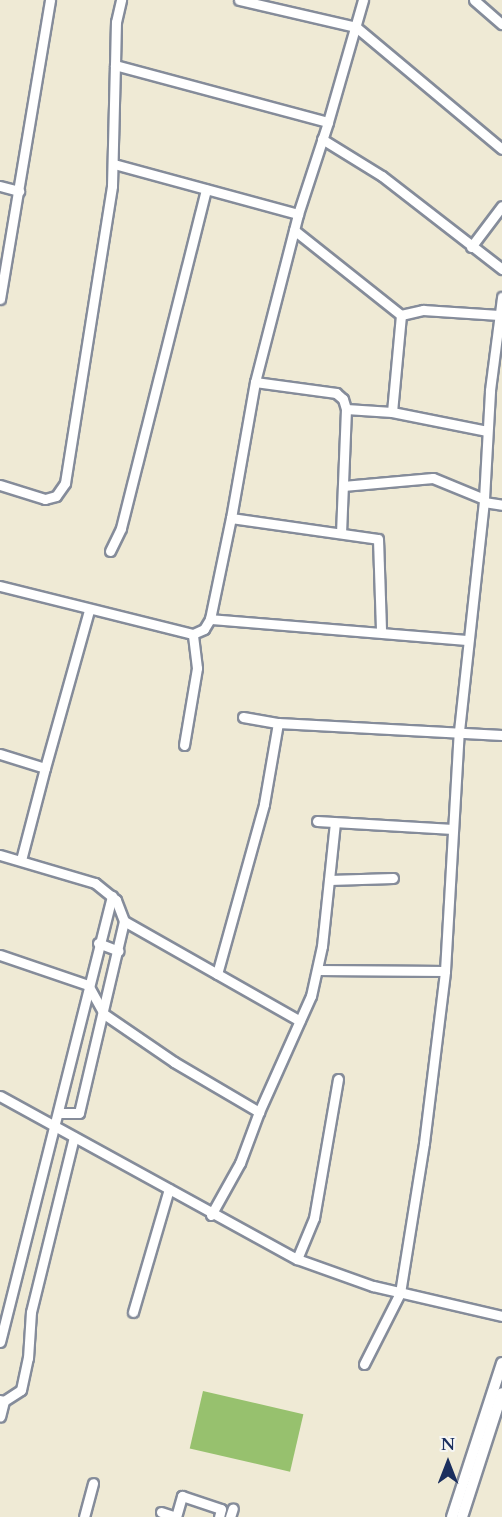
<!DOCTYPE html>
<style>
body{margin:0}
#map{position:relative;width:502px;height:1517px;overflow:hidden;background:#efead5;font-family:Cardo,serif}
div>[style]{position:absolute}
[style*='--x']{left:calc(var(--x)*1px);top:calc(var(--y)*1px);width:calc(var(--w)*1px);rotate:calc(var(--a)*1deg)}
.green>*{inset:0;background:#97c16e;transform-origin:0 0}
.roads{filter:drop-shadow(2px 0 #858c9a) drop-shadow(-2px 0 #858c9a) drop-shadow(0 2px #858c9a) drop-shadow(0 -2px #858c9a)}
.minor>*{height:9px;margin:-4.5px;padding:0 4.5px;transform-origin:4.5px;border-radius:4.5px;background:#fff}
.major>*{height:10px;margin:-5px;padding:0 5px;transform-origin:5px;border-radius:5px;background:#fff}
span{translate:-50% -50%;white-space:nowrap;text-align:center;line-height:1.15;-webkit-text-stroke:4.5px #f6f6f2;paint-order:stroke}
.north{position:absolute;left:418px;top:1433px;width:60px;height:60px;-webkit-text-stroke:4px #f6f6f2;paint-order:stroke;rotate:0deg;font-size:16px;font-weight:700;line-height:24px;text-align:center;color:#1b2f5e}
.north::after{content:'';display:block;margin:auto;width:21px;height:27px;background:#1b2f5e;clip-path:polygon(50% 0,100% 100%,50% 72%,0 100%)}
</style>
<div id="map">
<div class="green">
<i style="left:203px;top:1391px;width:103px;height:59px;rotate:13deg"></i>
</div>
<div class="roads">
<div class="minor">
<i style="--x:239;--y:0;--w:120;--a:13"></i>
<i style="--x:356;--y:27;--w:190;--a:39.9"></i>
<i style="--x:474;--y:0;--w:37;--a:41"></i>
<i style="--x:115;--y:65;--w:43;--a:-88.7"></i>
<i style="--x:116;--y:22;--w:23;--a:-77"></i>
<i style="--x:322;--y:139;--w:70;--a:31.7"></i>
<i style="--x:382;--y:176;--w:152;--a:37.8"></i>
<i style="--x:114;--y:164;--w:191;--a:15.2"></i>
<i style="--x:0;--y:186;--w:20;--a:15"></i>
<i style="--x:294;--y:230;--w:137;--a:38.5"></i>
<i style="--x:401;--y:315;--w:97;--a:95.3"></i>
<i style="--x:471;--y:247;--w:51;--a:-52.9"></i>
<i style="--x:0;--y:299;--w:303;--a:-80.5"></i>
<i style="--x:401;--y:315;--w:23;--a:-13"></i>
<i style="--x:423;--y:310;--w:76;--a:3.8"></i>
<i style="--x:255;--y:382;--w:82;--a:7.7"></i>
<i style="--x:336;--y:393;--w:9;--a:41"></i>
<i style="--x:343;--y:399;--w:10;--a:73"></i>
<i style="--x:346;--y:409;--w:123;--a:92.3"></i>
<i style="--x:346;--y:409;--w:46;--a:3.7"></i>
<i style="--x:392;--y:412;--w:97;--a:11.3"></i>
<i style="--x:0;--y:485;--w:47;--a:17.3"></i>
<i style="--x:45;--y:499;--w:11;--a:-15"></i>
<i style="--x:56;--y:496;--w:16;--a:-55"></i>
<i style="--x:65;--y:483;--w:301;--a:-81"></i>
<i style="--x:112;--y:186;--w:121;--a:-88.6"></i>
<i style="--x:115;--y:65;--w:220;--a:15"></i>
<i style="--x:328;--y:122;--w:127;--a:-74"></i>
<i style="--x:343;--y:486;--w:90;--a:-5.1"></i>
<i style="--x:433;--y:478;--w:55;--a:22.4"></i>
<i style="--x:484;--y:502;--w:18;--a:9"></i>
<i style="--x:231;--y:518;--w:148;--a:8.1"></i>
<i style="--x:378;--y:539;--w:91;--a:88.1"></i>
<i style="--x:110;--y:551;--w:25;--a:-64"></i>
<i style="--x:121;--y:528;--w:349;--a:-75.9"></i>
<i style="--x:0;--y:586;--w:199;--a:14"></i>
<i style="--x:193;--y:634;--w:12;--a:-24"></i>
<i style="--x:204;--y:629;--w:12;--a:-59"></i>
<i style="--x:210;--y:619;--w:103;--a:-78.3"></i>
<i style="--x:231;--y:518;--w:138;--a:-80"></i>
<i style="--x:255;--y:382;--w:173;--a:-75.6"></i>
<i style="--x:298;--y:214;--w:97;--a:-71.9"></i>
<i style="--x:210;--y:619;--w:259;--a:4.7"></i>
<i style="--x:243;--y:717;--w:36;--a:10"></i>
<i style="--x:278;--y:723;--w:224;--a:3.1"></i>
<i style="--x:184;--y:745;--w:78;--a:-80.4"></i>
<i style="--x:197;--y:668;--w:34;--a:-97"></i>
<i style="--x:0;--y:754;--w:47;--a:17.3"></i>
<i style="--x:45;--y:768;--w:164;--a:-74.4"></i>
<i style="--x:317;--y:821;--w:136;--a:3.4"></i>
<i style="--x:0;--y:855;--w:99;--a:16.4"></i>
<i style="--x:95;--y:883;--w:27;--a:39"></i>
<i style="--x:116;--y:900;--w:22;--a:69"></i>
<i style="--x:124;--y:921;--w:197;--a:103.2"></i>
<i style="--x:79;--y:1113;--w:20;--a:180"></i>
<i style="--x:21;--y:860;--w:95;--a:-75.4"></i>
<i style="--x:329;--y:880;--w:64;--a:-1.8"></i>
<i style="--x:124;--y:921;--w:202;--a:29.6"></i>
<i style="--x:98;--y:943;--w:22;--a:21"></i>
<i style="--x:0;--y:955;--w:93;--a:18.8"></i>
<i style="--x:88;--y:985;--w:33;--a:61"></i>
<i style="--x:104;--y:1014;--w:85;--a:34.4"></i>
<i style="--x:174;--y:1062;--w:99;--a:30.5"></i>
<i style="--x:318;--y:970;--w:127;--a:0.5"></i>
<i style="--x:217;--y:974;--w:176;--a:-74.5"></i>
<i style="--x:264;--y:804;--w:82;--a:-80.2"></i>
<i style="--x:0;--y:1096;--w:339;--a:28.8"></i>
<i style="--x:297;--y:1259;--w:81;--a:19.6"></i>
<i style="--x:373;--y:1286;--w:132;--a:13.1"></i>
<i style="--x:211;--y:1215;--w:60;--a:-60.9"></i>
<i style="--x:240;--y:1163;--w:54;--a:-69.6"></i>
<i style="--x:259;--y:1112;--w:127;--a:-65.9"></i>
<i style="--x:311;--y:996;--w:51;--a:-77.6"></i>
<i style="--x:322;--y:946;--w:124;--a:-84"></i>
<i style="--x:297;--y:1259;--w:44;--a:-67.5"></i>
<i style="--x:314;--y:1218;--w:141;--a:-80.2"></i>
<i style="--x:133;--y:1312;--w:128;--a:-73.7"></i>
<i style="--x:0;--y:1342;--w:460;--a:-75.9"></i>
<i style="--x:364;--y:1364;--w:80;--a:-63.1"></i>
<i style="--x:400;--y:1293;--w:152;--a:-80.9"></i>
<i style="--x:424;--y:1143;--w:173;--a:-83"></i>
<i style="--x:445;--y:971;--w:240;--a:-86.7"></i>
<i style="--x:459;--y:731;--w:233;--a:-83.8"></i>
<i style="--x:484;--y:499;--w:109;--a:-86.8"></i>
<i style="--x:490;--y:390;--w:94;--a:-82.6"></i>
<i style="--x:0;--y:1400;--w:4;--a:14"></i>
<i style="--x:4;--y:1401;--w:16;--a:104"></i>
<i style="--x:4;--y:1401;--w:20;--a:-33"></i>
<i style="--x:21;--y:1390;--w:33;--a:-78"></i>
<i style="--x:28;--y:1358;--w:46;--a:-86.3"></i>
<i style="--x:31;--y:1312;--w:180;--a:-76.2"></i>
<i style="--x:161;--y:1512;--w:16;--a:18"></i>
<i style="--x:84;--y:1517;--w:35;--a:-75"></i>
<i style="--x:176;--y:1517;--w:22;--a:-74"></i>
<i style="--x:182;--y:1496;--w:41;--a:18.4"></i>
<i style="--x:221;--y:1509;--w:8;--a:104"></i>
<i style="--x:230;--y:1517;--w:9;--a:-72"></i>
</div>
<div class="major">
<i style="--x:452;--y:1517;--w:162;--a:-72"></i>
<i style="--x:462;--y:1517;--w:130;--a:-72.1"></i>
</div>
</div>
<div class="north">N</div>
</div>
